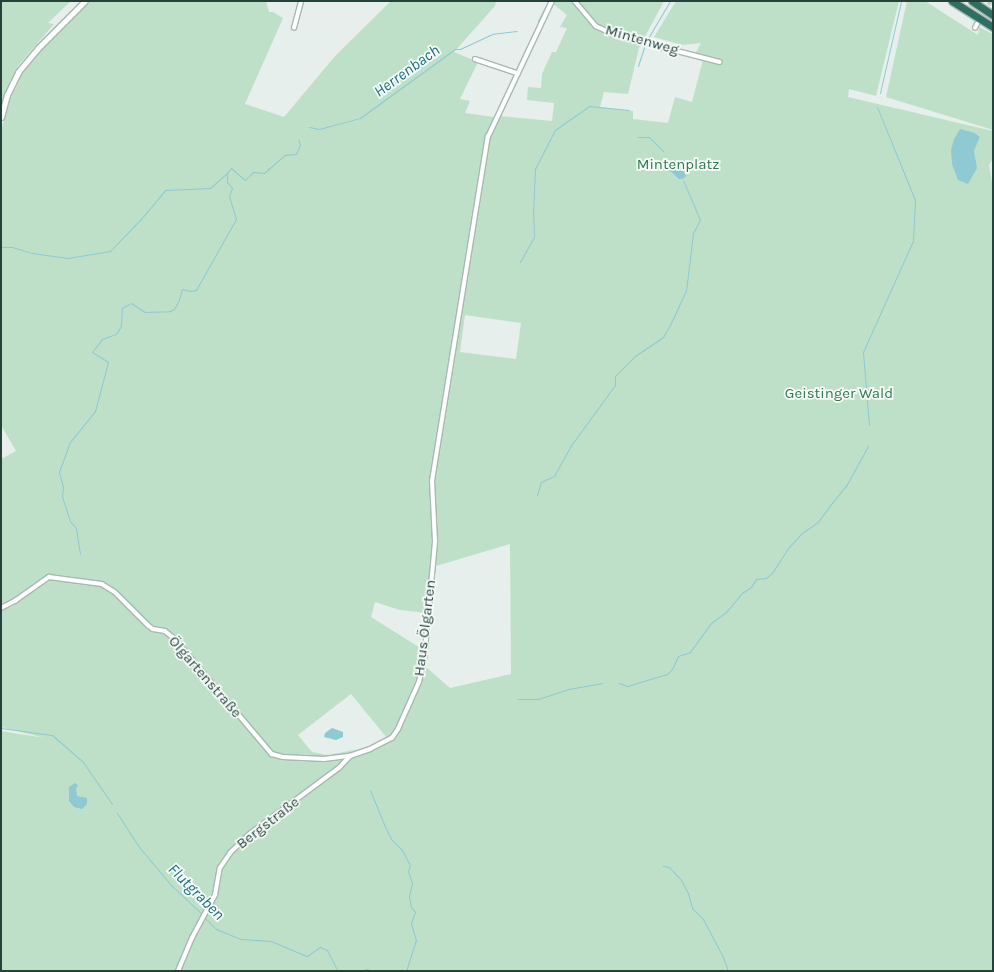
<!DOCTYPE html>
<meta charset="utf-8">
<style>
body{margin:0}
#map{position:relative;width:994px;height:972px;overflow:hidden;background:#e6efeb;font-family:Karla,sans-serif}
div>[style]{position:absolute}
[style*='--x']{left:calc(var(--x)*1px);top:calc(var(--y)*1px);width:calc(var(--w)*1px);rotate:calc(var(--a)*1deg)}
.green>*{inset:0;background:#bfe0c8}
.water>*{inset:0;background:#8ec9d4}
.stream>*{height:1px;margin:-0.5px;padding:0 0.5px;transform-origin:0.5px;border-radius:0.5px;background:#8ec9d4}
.street-tunnel>*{height:3.5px;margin-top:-1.75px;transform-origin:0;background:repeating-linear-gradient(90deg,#bfccc8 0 3.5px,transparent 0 5.5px)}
.roads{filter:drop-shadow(1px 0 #a8b8b2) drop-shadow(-1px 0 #a8b8b2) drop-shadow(0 1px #a8b8b2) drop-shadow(0 -1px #a8b8b2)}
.street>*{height:3.5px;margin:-1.75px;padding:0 1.75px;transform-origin:1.75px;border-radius:1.75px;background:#fff}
.secondary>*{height:5px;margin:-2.5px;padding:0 2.5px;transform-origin:2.5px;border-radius:2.5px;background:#fff}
.highway>*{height:7px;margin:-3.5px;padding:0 3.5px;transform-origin:3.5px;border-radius:3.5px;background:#2f6f62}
span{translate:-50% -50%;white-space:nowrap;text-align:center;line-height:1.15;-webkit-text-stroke:3.5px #f7fbf9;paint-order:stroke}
.street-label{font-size:15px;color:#24423a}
.park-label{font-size:15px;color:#2d7a4b}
.water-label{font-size:16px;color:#1c6f80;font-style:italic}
.frame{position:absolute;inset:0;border:2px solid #24423a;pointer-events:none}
</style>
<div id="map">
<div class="green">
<i style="clip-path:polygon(1px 1px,71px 1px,48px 23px,54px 24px,18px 66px,1px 104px)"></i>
<i style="clip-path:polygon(evenodd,89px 1px,266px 1px,269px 12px,273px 12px,283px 18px,245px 104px,284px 117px,336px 55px,391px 1px,496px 1px,495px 6px,454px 52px,478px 62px,460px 99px,470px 101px,465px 113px,494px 117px,500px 116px,552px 121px,554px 103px,527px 100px,528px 87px,541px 88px,542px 74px,552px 52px,556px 52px,567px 28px,560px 27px,567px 15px,553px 4px,554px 1px,664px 1px,639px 48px,628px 94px,604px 92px,600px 107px,633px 111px,633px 119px,668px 123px,675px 97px,692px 102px,704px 56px,695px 54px,701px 43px,682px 45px,654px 37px,676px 1px,899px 1px,876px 96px,849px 89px,848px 97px,993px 131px,993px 158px,989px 165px,993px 188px,993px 971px,1px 971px,1px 731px,45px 738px,1px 727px,1px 610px,13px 606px,29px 592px,55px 578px,50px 575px,47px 576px,10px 603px,1px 607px,1px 459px,16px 451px,1px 425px,1px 131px,9px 102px,26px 66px,40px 49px,89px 1px,975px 133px,980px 137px,974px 151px,976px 168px,974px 172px,958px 180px,975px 133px,89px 1px,465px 315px,521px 323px,516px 359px,460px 352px,465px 315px,89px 1px,510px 544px,511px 674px,450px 688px,425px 666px,436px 566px,510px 544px,89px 1px,375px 602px,400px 610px,426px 613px,422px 649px,371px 617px,375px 602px,89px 1px,351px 694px,387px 738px,370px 747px,328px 755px,312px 752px,298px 735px,351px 694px)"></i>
<i style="clip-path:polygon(907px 1px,925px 1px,978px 35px,979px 27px,993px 34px,993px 130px,886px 97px)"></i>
</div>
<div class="water">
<i style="clip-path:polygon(960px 129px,975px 133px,980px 137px,974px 151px,977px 168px,968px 184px,958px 180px,952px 164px,951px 150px,954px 139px)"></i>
<i style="clip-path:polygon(674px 163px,684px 172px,686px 176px,683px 179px,679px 179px,668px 169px,669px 166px)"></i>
<i style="clip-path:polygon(332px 728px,343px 732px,343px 737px,336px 740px,324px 737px,325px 733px)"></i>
<i style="clip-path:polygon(75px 783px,78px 785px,76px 789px,77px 796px,87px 798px,87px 804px,82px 809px,74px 807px,69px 801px,69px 787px)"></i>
</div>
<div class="stream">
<i style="--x:538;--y:21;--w:22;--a:-63"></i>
<i style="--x:647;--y:40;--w:45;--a:-59.5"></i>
<i style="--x:638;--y:66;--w:20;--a:-72"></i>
<i style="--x:880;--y:93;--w:94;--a:-77.1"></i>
<i style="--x:309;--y:127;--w:10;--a:11"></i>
<i style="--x:319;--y:129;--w:42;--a:-15"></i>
<i style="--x:360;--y:118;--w:117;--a:-36"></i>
<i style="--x:455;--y:49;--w:5;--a:0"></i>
<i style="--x:460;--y:49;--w:35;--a:-25"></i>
<i style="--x:492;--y:34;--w:25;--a:-7"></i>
<i style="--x:638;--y:137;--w:11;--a:0"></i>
<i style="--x:649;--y:137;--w:20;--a:45"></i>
<i style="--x:1;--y:247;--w:11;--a:0"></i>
<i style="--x:12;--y:247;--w:21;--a:17"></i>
<i style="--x:32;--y:253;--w:36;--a:8"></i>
<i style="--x:68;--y:258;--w:43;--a:-9.5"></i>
<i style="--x:110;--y:251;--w:45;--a:-45.9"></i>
<i style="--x:141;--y:219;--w:38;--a:-50"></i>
<i style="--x:165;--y:190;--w:45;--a:-2.5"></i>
<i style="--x:210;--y:188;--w:23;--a:-41"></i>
<i style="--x:520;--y:262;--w:29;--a:-61"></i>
<i style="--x:534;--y:237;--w:23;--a:-92"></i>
<i style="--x:533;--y:214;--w:45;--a:-87.5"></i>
<i style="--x:535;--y:169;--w:44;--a:-62.9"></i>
<i style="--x:555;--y:130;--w:42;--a:-35.2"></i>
<i style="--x:589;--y:106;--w:40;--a:5.7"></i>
<i style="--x:869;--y:425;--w:73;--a:-94.7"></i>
<i style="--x:863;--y:352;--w:122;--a:-65.8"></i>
<i style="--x:913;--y:241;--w:41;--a:-87.2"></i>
<i style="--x:915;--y:200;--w:100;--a:-112.2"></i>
<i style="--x:537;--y:495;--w:14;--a:-73"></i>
<i style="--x:541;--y:482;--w:14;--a:-25"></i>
<i style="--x:554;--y:476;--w:37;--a:-61"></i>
<i style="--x:572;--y:444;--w:73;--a:-53.9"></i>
<i style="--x:615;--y:385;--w:9;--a:-90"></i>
<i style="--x:615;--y:376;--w:28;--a:-45"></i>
<i style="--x:635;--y:356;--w:34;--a:-34"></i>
<i style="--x:663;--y:337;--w:14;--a:-60"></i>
<i style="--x:670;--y:325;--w:38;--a:-65"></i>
<i style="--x:686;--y:291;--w:58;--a:-83.1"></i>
<i style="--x:693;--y:233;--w:15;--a:-62"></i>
<i style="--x:700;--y:220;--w:43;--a:-113"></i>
<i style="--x:80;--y:554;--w:26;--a:-99"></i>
<i style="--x:76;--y:528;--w:9;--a:-131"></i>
<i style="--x:70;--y:521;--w:25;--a:-108"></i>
<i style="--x:62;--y:497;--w:10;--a:-84"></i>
<i style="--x:63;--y:487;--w:16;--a:-105"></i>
<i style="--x:59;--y:472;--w:32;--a:-70"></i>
<i style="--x:70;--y:442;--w:40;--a:-51"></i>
<i style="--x:95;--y:411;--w:51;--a:-75.1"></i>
<i style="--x:108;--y:362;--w:19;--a:-148"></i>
<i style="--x:92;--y:352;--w:16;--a:-52"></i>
<i style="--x:102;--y:339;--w:15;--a:-20"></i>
<i style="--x:116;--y:334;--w:9;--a:-58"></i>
<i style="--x:121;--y:326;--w:18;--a:-87"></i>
<i style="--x:122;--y:308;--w:10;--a:-29"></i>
<i style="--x:131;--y:303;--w:17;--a:33"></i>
<i style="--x:145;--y:312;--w:25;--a:-2"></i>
<i style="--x:170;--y:311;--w:4;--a:-27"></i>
<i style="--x:174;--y:309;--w:10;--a:-61"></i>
<i style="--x:179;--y:300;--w:11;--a:-75"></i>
<i style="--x:182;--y:289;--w:8;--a:14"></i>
<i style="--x:190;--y:291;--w:6;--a:-9"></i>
<i style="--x:196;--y:290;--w:81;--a:-60.6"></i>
<i style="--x:236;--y:219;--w:24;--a:-107"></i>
<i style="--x:229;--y:196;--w:9;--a:-69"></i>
<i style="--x:232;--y:188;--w:8;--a:-130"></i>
<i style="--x:227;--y:182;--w:9;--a:-90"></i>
<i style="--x:227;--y:173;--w:6;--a:-51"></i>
<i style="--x:231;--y:168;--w:18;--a:41"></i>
<i style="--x:245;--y:180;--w:11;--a:-45"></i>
<i style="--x:253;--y:172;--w:11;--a:5"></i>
<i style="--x:264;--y:173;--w:28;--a:-41"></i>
<i style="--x:285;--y:155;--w:11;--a:-5"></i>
<i style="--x:296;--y:154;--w:10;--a:-66"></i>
<i style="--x:300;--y:145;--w:6;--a:-108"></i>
<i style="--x:619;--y:683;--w:9;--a:21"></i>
<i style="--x:627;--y:686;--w:42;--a:-16.7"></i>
<i style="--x:667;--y:674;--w:7;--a:-45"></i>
<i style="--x:672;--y:669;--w:14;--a:-65"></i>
<i style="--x:678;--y:656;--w:13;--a:-18"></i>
<i style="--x:690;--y:652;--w:36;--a:-54"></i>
<i style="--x:711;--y:623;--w:19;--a:-36"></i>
<i style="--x:726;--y:612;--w:25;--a:-50"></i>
<i style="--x:742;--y:593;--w:11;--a:-34"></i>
<i style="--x:751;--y:587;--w:9;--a:-58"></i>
<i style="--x:756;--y:579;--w:10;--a:-6"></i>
<i style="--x:766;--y:578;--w:8;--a:-40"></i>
<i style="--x:772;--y:573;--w:31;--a:-57"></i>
<i style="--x:789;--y:547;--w:19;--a:-47"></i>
<i style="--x:802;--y:533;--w:19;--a:-35"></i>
<i style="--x:818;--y:522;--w:24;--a:-54"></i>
<i style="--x:832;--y:503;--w:22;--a:-51"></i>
<i style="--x:846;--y:486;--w:46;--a:-61.2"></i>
<i style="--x:518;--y:699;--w:20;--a:0"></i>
<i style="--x:538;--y:699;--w:33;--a:-18"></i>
<i style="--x:569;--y:689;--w:34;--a:-10"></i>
<i style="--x:1;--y:728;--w:51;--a:7.8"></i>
<i style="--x:52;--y:735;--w:41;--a:41.1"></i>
<i style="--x:83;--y:762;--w:51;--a:55.4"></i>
<i style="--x:370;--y:790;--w:42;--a:67.7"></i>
<i style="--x:386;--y:829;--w:11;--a:63"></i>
<i style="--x:391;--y:839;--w:16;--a:45"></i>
<i style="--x:402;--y:850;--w:17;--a:62"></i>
<i style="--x:410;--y:865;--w:6;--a:108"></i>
<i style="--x:408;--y:871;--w:13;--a:72"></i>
<i style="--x:412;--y:883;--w:13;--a:103"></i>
<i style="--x:409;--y:896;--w:11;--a:80"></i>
<i style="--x:411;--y:907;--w:6;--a:51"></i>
<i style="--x:415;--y:912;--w:12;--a:110"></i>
<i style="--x:411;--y:923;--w:18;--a:74"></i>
<i style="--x:416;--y:940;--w:33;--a:108"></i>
<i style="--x:117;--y:813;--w:40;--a:57.1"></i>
<i style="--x:139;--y:847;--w:51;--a:49.8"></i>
<i style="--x:172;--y:886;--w:42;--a:43.1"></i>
<i style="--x:663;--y:866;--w:6;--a:9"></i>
<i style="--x:669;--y:867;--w:18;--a:47"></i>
<i style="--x:681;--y:880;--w:15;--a:62"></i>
<i style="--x:688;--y:893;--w:16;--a:75"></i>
<i style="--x:692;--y:908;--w:16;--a:45"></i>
<i style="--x:703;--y:919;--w:43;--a:62.2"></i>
<i style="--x:723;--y:957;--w:15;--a:70"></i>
<i style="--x:205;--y:918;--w:16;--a:45"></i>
<i style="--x:216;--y:929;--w:27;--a:22"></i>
<i style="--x:241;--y:939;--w:30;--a:4"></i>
<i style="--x:271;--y:941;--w:39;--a:23"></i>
<i style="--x:307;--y:956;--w:16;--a:-35"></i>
<i style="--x:320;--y:947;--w:8;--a:23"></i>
<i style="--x:327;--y:950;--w:22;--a:63"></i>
<i style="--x:337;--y:970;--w:4;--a:14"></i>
<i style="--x:362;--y:971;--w:4;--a:-27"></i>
<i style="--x:366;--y:969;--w:8;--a:14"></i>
</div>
<div class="street-tunnel">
<i style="--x:980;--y:19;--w:21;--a:-59"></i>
</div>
<div class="roads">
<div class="street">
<i style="--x:575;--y:1;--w:33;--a:50"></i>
<i style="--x:596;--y:26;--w:21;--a:25"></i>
<i style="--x:615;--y:35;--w:108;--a:14.4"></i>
<i style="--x:294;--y:28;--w:28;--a:-75"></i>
<i style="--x:975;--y:28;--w:4;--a:-63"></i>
<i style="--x:475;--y:59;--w:44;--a:18.4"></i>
<i style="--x:1;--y:608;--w:16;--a:-27"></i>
<i style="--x:15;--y:601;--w:42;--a:-35.2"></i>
<i style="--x:49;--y:577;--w:53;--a:7.5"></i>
<i style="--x:102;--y:584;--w:15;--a:32"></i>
<i style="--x:115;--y:592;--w:47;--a:45"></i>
<i style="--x:148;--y:625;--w:6;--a:39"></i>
<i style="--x:153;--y:629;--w:12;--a:9"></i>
<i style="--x:165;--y:631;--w:11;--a:38"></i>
<i style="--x:174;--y:638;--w:152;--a:49.8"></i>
<i style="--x:272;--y:754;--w:11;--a:15"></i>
<i style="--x:283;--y:757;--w:41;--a:2.8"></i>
<i style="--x:324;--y:759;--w:26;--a:-7"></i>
<i style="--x:350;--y:756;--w:21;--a:-19"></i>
<i style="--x:370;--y:749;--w:25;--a:-27"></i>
<i style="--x:392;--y:738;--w:11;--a:-56"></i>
<i style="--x:398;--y:729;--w:51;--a:-65.9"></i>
<i style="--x:419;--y:682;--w:22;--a:-77"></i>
<i style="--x:424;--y:661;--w:120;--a:-84.7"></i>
<i style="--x:435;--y:542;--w:61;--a:-92.8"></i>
<i style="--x:432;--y:481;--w:349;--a:-80.8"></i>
<i style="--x:488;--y:137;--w:150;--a:-64.8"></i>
<i style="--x:178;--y:971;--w:36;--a:-67"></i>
<i style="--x:192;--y:938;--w:49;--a:-61.9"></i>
<i style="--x:215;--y:895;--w:27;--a:-80"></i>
<i style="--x:220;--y:868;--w:18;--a:-56"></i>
<i style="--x:230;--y:853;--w:28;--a:-44"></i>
<i style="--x:250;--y:834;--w:111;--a:-36.6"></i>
<i style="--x:339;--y:768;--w:16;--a:-47"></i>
</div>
<div class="secondary">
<i style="--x:1;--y:117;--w:23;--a:-75"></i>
<i style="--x:7;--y:95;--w:25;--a:-64"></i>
<i style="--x:18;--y:72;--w:31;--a:-50"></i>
<i style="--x:38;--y:48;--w:66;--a:-45"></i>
</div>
<div class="highway">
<i style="--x:952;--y:1;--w:49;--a:32.4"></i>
<i style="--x:972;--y:1;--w:25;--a:34"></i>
</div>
</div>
<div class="street-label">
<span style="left:642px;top:40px;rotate:16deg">Mintenweg</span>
<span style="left:425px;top:628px;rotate:-83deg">Haus Ölgarten</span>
<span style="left:205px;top:677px;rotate:49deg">Ölgartenstraße</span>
<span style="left:268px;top:823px;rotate:-38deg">Bergstraße</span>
</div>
<div class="park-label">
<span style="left:678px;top:165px">Mintenplatz</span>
<span style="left:839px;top:394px">Geistinger Wald</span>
</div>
<div class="water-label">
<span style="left:407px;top:71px;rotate:-36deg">Herrenbach</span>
<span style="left:196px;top:892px;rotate:45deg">Flutgraben</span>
</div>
<div class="frame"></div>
</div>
